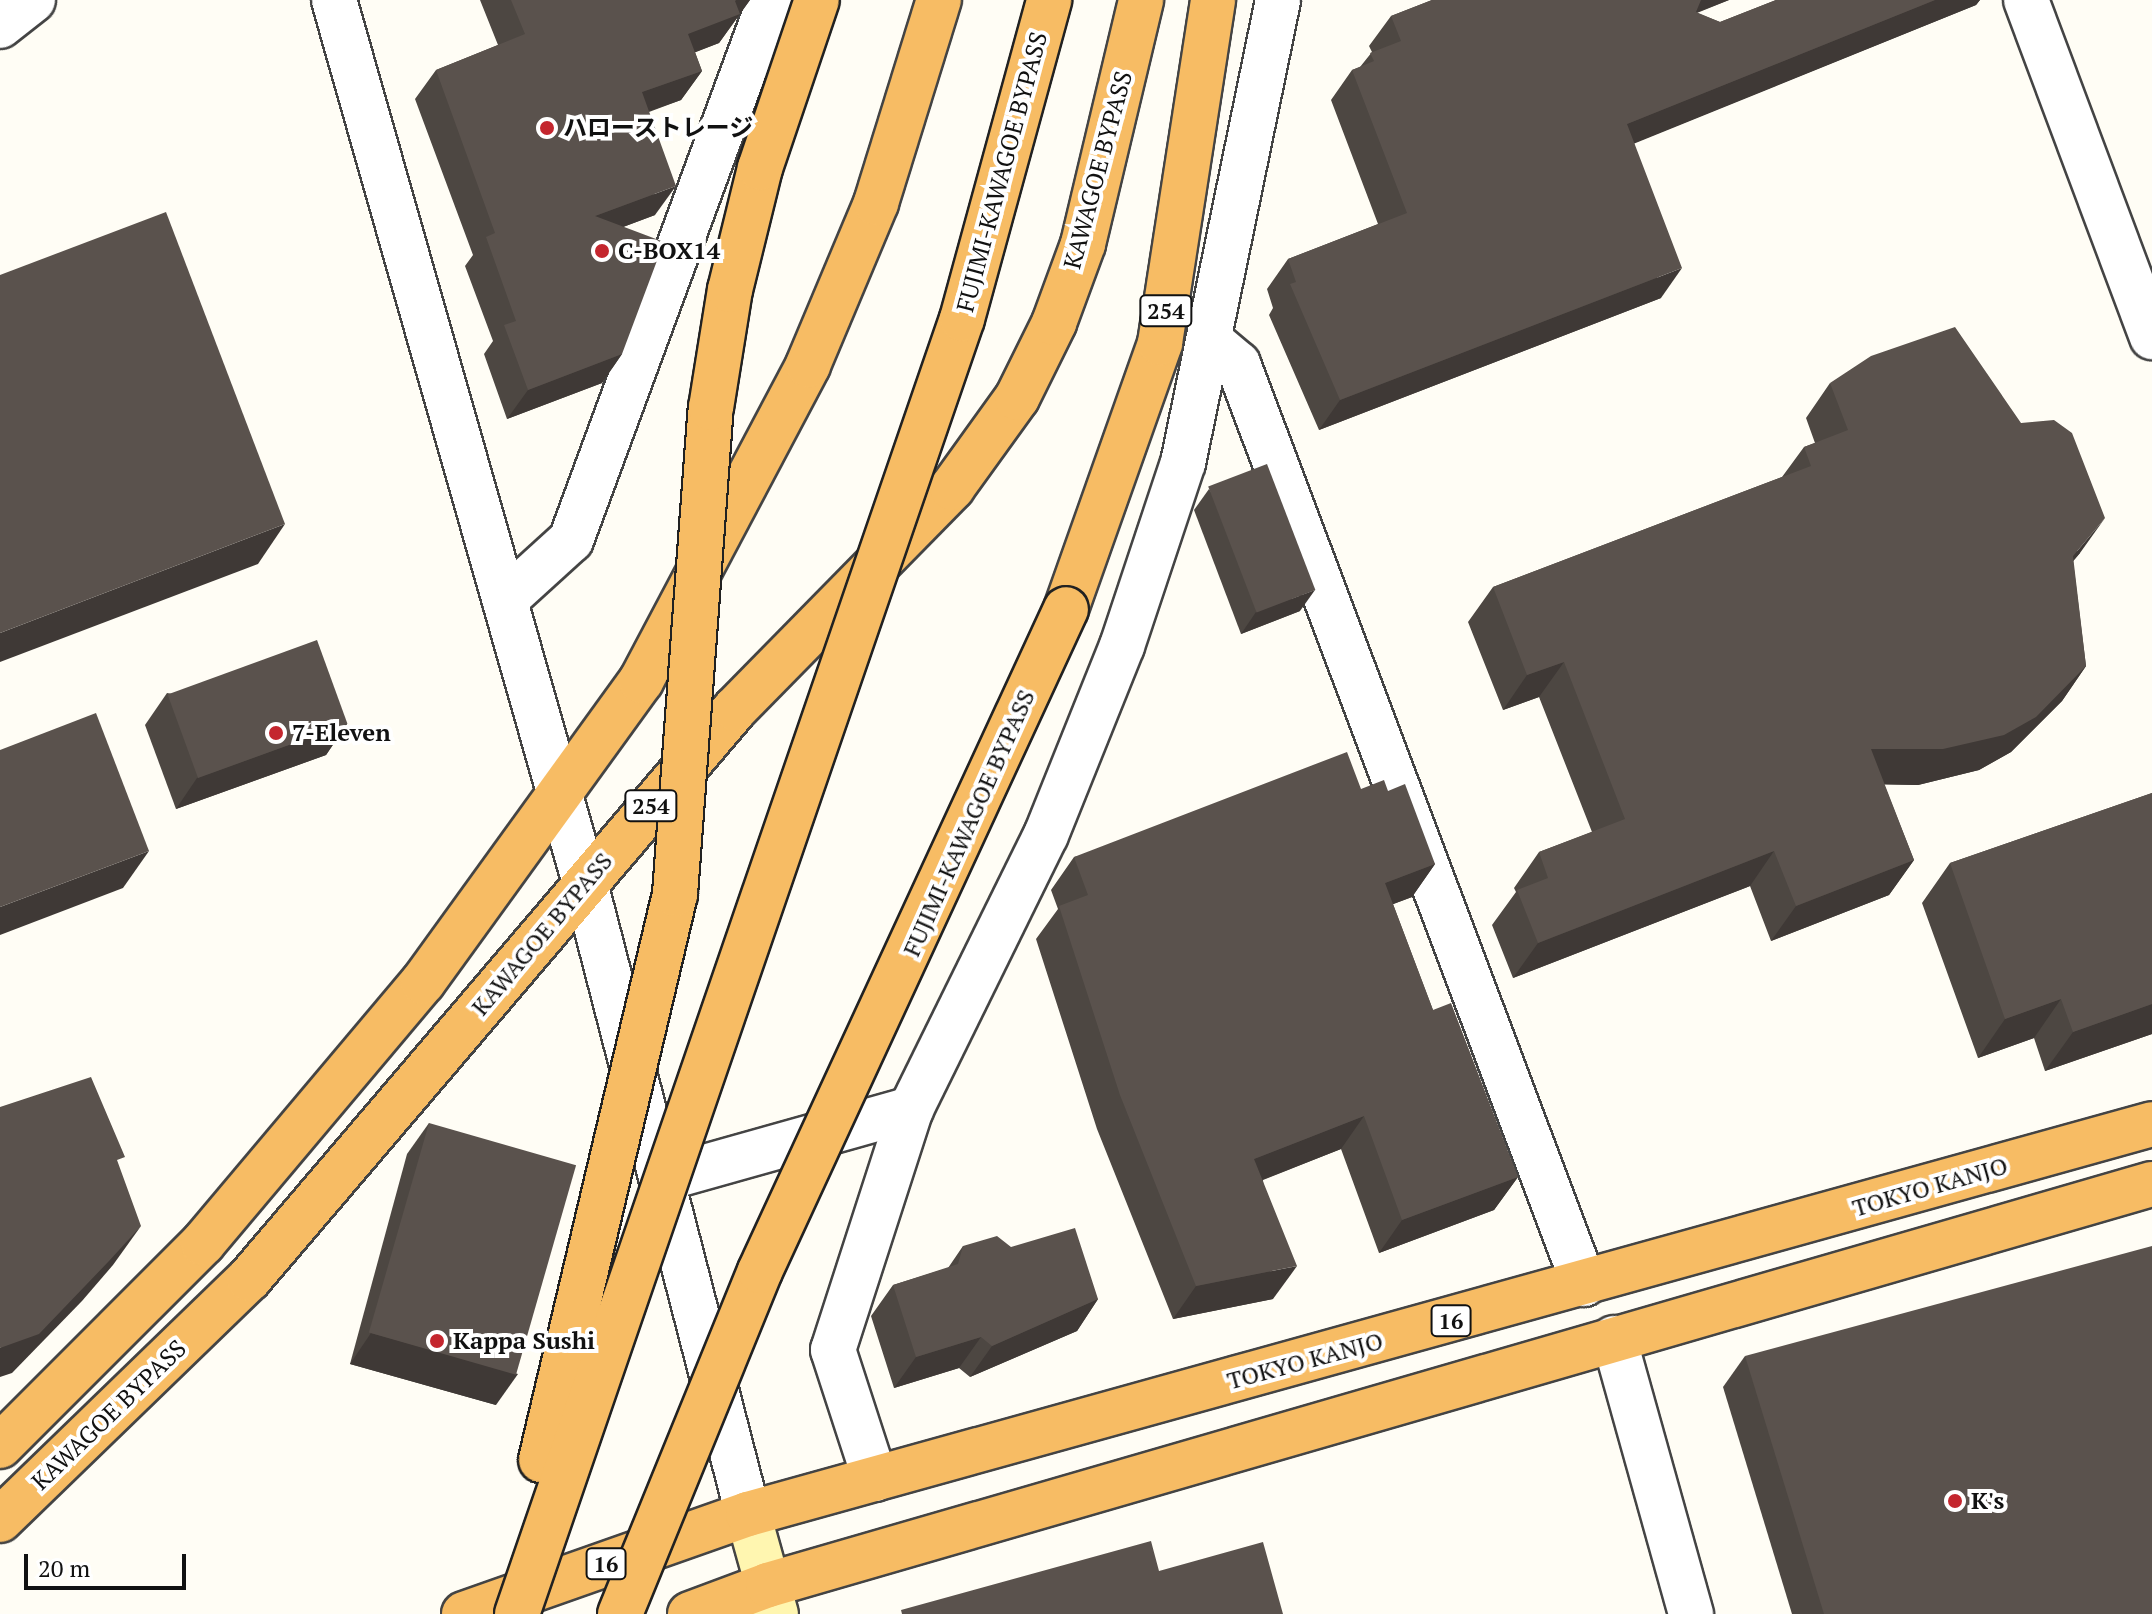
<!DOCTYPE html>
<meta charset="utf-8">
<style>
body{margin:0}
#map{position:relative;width:2152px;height:1614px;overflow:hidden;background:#fffdf5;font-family:"PT Serif","Noto Sans JP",serif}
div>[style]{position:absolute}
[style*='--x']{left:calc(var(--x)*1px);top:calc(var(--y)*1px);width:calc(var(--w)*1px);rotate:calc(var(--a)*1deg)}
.roads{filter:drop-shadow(2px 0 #444) drop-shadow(-2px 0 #444) drop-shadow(0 2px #444) drop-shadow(0 -2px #444)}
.minor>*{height:44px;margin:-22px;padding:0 22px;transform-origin:22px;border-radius:22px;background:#fff}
.tertiary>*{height:44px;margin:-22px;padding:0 22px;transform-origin:22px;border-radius:22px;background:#fff}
.secondary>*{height:44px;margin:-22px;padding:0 22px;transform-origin:22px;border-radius:22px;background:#fff6b0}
.trunk>*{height:44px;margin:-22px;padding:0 22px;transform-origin:22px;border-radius:22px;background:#f7bc64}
.bridges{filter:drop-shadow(2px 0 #222) drop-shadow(-2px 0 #222) drop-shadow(0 2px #222) drop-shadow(0 -2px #222)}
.trunk-bridge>*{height:44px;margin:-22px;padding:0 22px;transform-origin:22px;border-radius:22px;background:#f7bc64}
.wall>*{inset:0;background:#4d4742}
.shaded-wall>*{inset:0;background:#3f3936}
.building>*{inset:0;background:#5a524d;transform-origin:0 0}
.dots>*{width:22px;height:22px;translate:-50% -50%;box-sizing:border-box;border:4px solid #fff;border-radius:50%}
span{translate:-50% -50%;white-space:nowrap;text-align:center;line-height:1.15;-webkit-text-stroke:8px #fff;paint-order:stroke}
.shield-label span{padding:2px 6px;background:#fff;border:2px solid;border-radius:6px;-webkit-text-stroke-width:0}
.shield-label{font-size:22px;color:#111;font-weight:700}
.poi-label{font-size:24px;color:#111;font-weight:700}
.left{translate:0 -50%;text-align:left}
.street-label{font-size:24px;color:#111}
.scale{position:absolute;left:24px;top:1554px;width:162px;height:36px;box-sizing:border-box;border:4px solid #111;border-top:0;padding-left:10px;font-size:24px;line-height:28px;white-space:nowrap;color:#111;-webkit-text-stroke:6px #fff;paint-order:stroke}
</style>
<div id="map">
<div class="roads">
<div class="minor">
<i style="--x:2026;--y:0;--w:360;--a:69.5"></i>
<i style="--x:0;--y:26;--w:42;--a:-38.2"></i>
<i style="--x:1212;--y:342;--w:34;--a:40"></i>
<i style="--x:1238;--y:364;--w:983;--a:69.39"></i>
<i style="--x:505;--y:600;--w:89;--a:-42.3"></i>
<i style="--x:571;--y:540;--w:576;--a:-69.77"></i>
<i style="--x:662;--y:1179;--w:259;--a:-15.7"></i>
<i style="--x:1614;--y:1338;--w:287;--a:74.4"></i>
<i style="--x:875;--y:1479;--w:136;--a:-108"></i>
<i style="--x:833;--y:1350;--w:253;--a:-72.1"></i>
<i style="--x:911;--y:1109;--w:305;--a:-63.8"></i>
<i style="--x:1046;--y:835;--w:204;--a:-68.1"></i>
<i style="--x:1122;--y:646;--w:193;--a:-71.6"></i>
<i style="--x:1183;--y:463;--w:473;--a:-78.4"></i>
</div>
<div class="tertiary">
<i style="--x:334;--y:0;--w:918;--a:74.13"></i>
<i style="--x:585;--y:883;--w:652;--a:75.52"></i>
</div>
<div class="secondary">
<i style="--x:748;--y:1514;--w:104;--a:74.4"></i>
</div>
<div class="trunk">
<i style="--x:1066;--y:609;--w:282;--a:-70.5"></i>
<i style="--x:1160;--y:343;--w:347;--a:-81.2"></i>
<i style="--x:0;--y:1446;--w:287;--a:-45"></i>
<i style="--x:203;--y:1243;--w:341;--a:-49.9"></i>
<i style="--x:423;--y:982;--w:372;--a:-54.1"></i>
<i style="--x:641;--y:681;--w:357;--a:-62.1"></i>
<i style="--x:808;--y:365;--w:176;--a:-67.2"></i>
<i style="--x:876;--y:203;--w:213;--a:-72.8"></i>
<i style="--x:0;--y:1520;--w:347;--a:-44.1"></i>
<i style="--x:249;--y:1279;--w:749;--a:-49.55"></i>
<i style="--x:735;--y:709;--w:310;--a:-45.5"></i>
<i style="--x:952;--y:488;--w:111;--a:-54.2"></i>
<i style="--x:1017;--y:398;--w:84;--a:-63.7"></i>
<i style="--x:1054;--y:323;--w:84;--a:-69.8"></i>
<i style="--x:1083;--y:244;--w:251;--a:-76.6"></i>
<i style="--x:464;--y:1614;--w:301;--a:-19.4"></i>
<i style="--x:748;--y:1514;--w:1457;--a:-15.52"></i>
<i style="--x:690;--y:1614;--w:83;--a:-20.4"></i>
<i style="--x:768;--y:1585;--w:1441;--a:-16.16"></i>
</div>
</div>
<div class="bridges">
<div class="trunk-bridge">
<i style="--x:541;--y:1460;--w:582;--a:-76.68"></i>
<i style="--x:675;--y:894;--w:487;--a:-85.8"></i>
<i style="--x:711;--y:408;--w:120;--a:-80.9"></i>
<i style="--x:730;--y:290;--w:126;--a:-76.2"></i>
<i style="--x:760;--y:168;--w:177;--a:-71.3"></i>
<i style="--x:517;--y:1614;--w:1369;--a:-71.04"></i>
<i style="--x:962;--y:319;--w:331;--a:-74.7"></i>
<i style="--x:620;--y:1614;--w:370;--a:-67.8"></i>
<i style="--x:760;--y:1271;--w:729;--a:-65.19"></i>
</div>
</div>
<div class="wall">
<i style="clip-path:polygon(480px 0,750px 0,719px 43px,695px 52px,702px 71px,681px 100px,649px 112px,655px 215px,623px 227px,622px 354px,602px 383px,507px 419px,484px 354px,493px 341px,465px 266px,473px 255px,415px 99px,436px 70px,498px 45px)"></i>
<i style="clip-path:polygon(1432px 0,1729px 0,1697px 13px,1720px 22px,1776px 0,1980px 0,1976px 5px,1634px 143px,1661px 298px,1319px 430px,1269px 315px,1273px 308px,1267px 289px,1288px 259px,1378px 224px,1331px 100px,1352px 70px,1360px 67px,1372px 52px,1369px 46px,1391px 16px)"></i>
<i style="clip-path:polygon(1830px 383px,2080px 553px,2073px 561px,2086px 666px,2062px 701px,2011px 752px,1979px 770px,1918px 785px,1884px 784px,1914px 860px,1889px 895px,1771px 941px,1750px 886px,1513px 978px,1492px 925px,1516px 892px,1514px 888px,1539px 852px,1592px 832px,1539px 697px,1503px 710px,1468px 622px,1493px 587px,1782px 477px,1804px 447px,1815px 443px,1806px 418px)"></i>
<i style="clip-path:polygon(1209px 489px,1300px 611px,1241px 634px,1194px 510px)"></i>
<i style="clip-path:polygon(167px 693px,347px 724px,326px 755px,176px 809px,145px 725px)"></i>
<i style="clip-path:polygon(1361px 789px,1388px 791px,1435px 864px,1412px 897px,1393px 904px,1433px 1010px,1518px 1177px,1494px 1210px,1379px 1253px,1341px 1149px,1263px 1180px,1273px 1299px,1173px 1319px,1097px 1129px,1036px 939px,1058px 909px,1051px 890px,1074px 857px)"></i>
<i style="clip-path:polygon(2152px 793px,2152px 1034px,2045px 1071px,2034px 1038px,1978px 1058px,1922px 903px,1950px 863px)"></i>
<i style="clip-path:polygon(429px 1123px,496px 1405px,350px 1364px,407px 1154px)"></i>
<i style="clip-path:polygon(963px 1246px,1011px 1247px,1098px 1299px,1077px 1331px,970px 1377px,959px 1368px,894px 1388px,871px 1316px,893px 1285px,948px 1268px)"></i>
<i style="clip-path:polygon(1745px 1356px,2152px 1614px,1792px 1614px,1723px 1387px)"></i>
</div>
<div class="shaded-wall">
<i style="clip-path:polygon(736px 0,750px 0,719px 43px,668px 63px,688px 34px)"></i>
<i style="clip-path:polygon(1697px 0,1729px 0,1685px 17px)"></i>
<i style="clip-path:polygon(1935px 0,1980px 0,1976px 5px,1606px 155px,1627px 124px)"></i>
<i style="clip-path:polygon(702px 71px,681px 100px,621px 121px,642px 92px)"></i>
<i style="clip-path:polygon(676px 186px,655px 215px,575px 245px,595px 216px)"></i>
<i style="clip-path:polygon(1682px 268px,1661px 298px,1319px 430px,1340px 400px)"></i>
<i style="clip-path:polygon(622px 354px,602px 383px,507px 419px,528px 390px)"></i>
<i style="clip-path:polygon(2105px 518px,2080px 553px,2048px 591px,2073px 556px)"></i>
<i style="clip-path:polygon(285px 524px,258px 564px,0 662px,0 633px)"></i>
<i style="clip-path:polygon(1315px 590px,1300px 611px,1241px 634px,1256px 612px)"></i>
<i style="clip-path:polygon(1564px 662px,1539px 697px,1503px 710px,1527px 675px)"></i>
<i style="clip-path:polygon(2086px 666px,2062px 701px,2011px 752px,1979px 770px,1918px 785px,1846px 784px,1871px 749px)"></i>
<i style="clip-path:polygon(347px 724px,326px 755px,176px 809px,197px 778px)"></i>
<i style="clip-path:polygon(149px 851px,123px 888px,0 935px,0 907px)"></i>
<i style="clip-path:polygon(1774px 851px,1750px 886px,1513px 978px,1538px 943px)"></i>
<i style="clip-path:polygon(1914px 860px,1889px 895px,1771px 941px,1796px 906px)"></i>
<i style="clip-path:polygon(1435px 864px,1412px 897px,1362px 916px,1385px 883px)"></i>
<i style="clip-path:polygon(2061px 999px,2034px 1038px,1978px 1058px,2005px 1019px)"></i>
<i style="clip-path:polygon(2152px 1004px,2152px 1034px,2045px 1071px,2073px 1032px)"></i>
<i style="clip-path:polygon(1364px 1116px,1341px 1149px,1231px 1192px,1254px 1159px)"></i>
<i style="clip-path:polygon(1518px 1177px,1494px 1210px,1379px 1253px,1402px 1220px)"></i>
<i style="clip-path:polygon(141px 1226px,113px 1265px,82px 1301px,12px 1373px,0 1377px,0 1348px)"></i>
<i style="clip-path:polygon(1297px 1266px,1273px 1299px,1173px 1319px,1196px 1286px)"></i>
<i style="clip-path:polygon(1098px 1299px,1077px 1331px,970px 1377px,992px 1346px)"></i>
<i style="clip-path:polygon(371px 1333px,518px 1374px,496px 1405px,350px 1364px)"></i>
<i style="clip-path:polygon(981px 1337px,959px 1368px,894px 1388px,916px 1357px)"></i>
</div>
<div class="building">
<i style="clip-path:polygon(511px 0,736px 0,735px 1px,740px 14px,688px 34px,702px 71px,642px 92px,676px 186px,595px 216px,664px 242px,622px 354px,528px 390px,504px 325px,516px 321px,486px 237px,495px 233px,436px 70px,525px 34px)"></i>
<i style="clip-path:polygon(1432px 0,1701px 0,1696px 12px,1720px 22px,1776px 0,1935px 0,1627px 124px,1682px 268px,1340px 400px,1290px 284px,1296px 282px,1288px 259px,1407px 213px,1352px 70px,1374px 61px,1370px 53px,1401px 41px,1391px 16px)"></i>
<i style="clip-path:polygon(166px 212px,285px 524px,0 633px,0 275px)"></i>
<i style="clip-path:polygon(1955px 327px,2021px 423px,2054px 420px,2072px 433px,2105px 518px,2073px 556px,2086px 666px,2036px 717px,2004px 735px,1943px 749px,1871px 749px,1914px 860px,1796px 906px,1774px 851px,1538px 943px,1517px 890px,1548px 878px,1539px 852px,1625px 819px,1564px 662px,1527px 675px,1493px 587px,1811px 466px,1804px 447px,1848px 430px,1830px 383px,1871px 356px)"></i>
<i style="left:1267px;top:464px;width:135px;height:63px;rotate:69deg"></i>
<i style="left:317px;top:640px;width:89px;height:159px;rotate:70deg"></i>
<i style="clip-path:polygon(96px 713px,149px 851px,0 907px,0 750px)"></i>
<i style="clip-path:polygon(1347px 752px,1361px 789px,1384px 780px,1388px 791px,1405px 784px,1435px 864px,1385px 883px,1433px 1010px,1451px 1003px,1518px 1177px,1402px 1220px,1364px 1116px,1254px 1159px,1297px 1266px,1196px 1286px,1120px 1095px,1059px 906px,1088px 895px,1074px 857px)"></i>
<i style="clip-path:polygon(2152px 793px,2152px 1004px,2073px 1032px,2061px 999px,2005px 1019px,1950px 863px)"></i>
<i style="clip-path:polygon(91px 1077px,125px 1157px,117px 1160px,141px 1226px,109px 1261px,39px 1334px,0 1348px,0 1107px)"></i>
<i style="left:429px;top:1123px;width:153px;height:218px;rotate:16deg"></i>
<i style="clip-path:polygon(1075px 1228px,1098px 1299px,992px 1346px,981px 1337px,916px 1357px,893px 1285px,958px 1264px,963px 1246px,997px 1236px,1011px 1247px)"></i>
<i style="clip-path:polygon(2152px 1246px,2152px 1614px,1824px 1614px,1745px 1356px)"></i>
<i style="clip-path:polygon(1151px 1541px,1159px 1571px,1263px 1542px,1283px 1614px,902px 1614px,901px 1610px)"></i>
</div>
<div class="dots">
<i style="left:547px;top:128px;background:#c4262e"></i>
<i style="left:602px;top:251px;background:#c4262e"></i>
<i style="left:276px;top:733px;background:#c4262e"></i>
<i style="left:437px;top:1341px;background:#c4262e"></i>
<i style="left:1955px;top:1501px;background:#c4262e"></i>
</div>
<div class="shield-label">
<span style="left:1166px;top:311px">254</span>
<span style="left:651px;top:806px">254</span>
<span style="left:1451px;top:1321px">16</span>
<span style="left:606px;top:1564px">16</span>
</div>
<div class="poi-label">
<span class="left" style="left:563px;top:128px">ハローストレージ</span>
<span class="left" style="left:618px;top:251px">C-BOX14</span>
<span class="left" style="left:292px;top:733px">7-Eleven</span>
<span class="left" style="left:453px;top:1341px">Kappa Sushi</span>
<span class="left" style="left:1971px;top:1501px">K's</span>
</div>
<div class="street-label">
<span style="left:1098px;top:170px;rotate:-75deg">KAWAGOE BYPASS</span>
<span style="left:1002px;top:172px;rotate:-75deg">FUJIMI-KAWAGOE BYPASS</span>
<span style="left:969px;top:823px;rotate:-66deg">FUJIMI-KAWAGOE BYPASS</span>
<span style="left:542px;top:934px;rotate:-50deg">KAWAGOE BYPASS</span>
<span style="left:1930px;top:1187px;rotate:-16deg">TOKYO KANJO</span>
<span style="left:1305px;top:1361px;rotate:-15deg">TOKYO KANJO</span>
<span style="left:109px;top:1415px;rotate:-44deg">KAWAGOE BYPASS</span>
</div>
<div class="scale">20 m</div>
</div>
